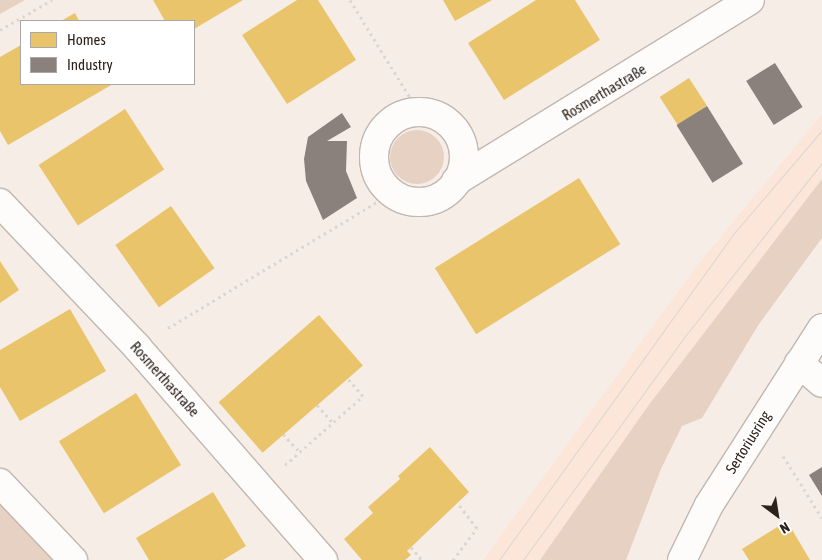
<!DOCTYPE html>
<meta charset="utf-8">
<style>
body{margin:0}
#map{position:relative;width:822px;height:560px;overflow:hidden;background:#f7ede7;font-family:"Asap Condensed",sans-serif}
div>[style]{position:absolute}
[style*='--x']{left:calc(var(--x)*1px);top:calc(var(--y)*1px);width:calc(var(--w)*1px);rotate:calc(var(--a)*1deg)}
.built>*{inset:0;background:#fbe6d9}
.green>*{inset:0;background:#e7d1c3}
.round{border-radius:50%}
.homes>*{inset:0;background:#e9c46a;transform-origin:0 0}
.industry>*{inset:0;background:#8a817c;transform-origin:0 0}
.path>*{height:3px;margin-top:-1.5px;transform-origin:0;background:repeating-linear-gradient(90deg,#d9d6d3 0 2.5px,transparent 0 6.5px)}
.roads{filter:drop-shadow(1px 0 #c1b7b1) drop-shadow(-1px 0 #c1b7b1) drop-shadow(0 1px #c1b7b1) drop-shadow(0 -1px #c1b7b1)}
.minor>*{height:28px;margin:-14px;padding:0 14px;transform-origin:14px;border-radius:14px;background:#fefcfb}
.minor>.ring{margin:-14px;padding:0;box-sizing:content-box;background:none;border:28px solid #fefcfb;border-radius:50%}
.tram>*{height:1px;margin:-0.5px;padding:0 0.5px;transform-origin:0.5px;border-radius:0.5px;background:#d9d6d3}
span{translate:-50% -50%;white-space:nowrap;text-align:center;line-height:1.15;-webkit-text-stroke:5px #fff;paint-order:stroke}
.street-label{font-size:15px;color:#2d221b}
.legend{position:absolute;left:20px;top:20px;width:175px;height:65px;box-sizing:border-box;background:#fff;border:1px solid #aba7a4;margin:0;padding:6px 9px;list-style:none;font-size:15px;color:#2d221b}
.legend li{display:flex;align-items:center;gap:10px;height:25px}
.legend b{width:25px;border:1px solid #aba7a4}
.north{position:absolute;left:752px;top:490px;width:50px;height:50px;-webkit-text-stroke:4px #fff;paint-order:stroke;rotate:149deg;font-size:14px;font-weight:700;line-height:20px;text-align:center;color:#2d221b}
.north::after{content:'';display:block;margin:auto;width:18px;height:22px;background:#2d221b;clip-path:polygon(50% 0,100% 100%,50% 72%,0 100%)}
</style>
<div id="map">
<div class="built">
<i style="clip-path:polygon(822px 114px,822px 179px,648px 406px,540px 560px,483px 560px,695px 268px)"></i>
</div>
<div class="green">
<i style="clip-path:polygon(0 0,25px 0,0 14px)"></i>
<i class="round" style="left:390px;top:130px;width:54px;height:54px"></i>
<i style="clip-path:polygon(822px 179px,822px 238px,759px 324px,702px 418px,682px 426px,661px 469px,626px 560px,540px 560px,648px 406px)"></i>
<i style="clip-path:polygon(0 499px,57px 560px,0 560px)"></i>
</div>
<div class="homes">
<i style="clip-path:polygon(153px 0,243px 0,194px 29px,194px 21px,165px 21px)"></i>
<i style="clip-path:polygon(297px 0,318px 0,356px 60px,287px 104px,242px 35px)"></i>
<i style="clip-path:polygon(443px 0,492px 0,455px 21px)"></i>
<i style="clip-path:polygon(536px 0,575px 0,600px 40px,504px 100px,468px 43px)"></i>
<i style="clip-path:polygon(75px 13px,79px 21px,61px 21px)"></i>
<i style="clip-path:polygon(21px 45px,21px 84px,113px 84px,8px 145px,0 131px,0 57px)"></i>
<i style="left:689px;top:78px;width:33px;height:35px;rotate:57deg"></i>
<i style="left:125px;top:109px;width:72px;height:103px;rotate:57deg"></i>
<i style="left:579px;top:178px;width:78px;height:170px;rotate:58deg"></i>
<i style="left:171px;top:206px;width:76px;height:68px;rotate:55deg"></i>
<i style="clip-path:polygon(0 261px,19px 290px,0 303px)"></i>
<i style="clip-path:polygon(70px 309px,106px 371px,20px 421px,0 387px,0 350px)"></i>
<i style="left:319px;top:315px;width:67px;height:133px;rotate:49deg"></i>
<i style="left:136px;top:393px;width:85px;height:91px;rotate:58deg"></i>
<i style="clip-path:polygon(430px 447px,469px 492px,407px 551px,411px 555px,405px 560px,362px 560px,344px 539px,373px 513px,368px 507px,400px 479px,398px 476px)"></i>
<i style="clip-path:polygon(213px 492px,246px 546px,223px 560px,149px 560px,136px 538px)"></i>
<i style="clip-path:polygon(787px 521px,810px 560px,749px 560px,742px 549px)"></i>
</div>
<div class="industry">
<i style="left:775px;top:63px;width:52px;height:34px;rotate:58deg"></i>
<i style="left:707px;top:106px;width:68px;height:36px;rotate:58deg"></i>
<i style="clip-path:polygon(342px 113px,351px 127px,327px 141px,347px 141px,346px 171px,357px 198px,323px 220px,306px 181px,304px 159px,308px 137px)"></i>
<i style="clip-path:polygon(822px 467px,822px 496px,809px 475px)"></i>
</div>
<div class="path">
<i style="--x:350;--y:0;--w:132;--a:58.4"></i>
<i style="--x:0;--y:30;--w:60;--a:-30"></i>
<i style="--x:168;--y:328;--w:262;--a:-31.1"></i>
<i style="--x:317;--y:405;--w:24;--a:48"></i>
<i style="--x:283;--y:434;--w:25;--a:47"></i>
<i style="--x:783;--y:456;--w:73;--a:57.8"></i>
<i style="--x:285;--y:465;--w:104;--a:-41.5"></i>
<i style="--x:363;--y:396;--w:23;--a:-131"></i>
<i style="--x:411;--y:547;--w:17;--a:50"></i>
<i style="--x:453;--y:560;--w:40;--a:-53"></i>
<i style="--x:477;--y:528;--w:33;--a:-128"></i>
</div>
<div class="roads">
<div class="minor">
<i class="ring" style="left:374px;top:112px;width:62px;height:62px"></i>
<i style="--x:456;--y:181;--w:345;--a:-31.6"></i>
<i style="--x:0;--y:203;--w:199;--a:46.4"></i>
<i style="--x:137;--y:347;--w:283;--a:48.9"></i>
<i style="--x:799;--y:363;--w:30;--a:41"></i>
<i style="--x:0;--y:483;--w:106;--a:46.5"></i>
<i style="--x:682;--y:560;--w:61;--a:-63.9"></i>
<i style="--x:709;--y:505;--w:210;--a:-57.4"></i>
</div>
</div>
<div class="tram">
<i style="--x:499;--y:560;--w:404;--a:-54.3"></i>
<i style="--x:735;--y:232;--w:134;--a:-49.5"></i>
<i style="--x:523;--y:560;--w:271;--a:-54.1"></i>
<i style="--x:682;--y:340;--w:226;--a:-51.7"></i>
</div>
<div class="street-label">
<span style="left:604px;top:92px;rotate:-31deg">Rosmerthastraße</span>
<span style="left:165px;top:379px;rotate:48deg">Rosmerthastraße</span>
<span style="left:748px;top:442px;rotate:-58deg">Sertoriusring</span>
</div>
<ul class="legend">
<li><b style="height:14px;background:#e9c46a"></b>Homes</li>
<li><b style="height:14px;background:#8a817c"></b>Industry</li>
</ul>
<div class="north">N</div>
</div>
